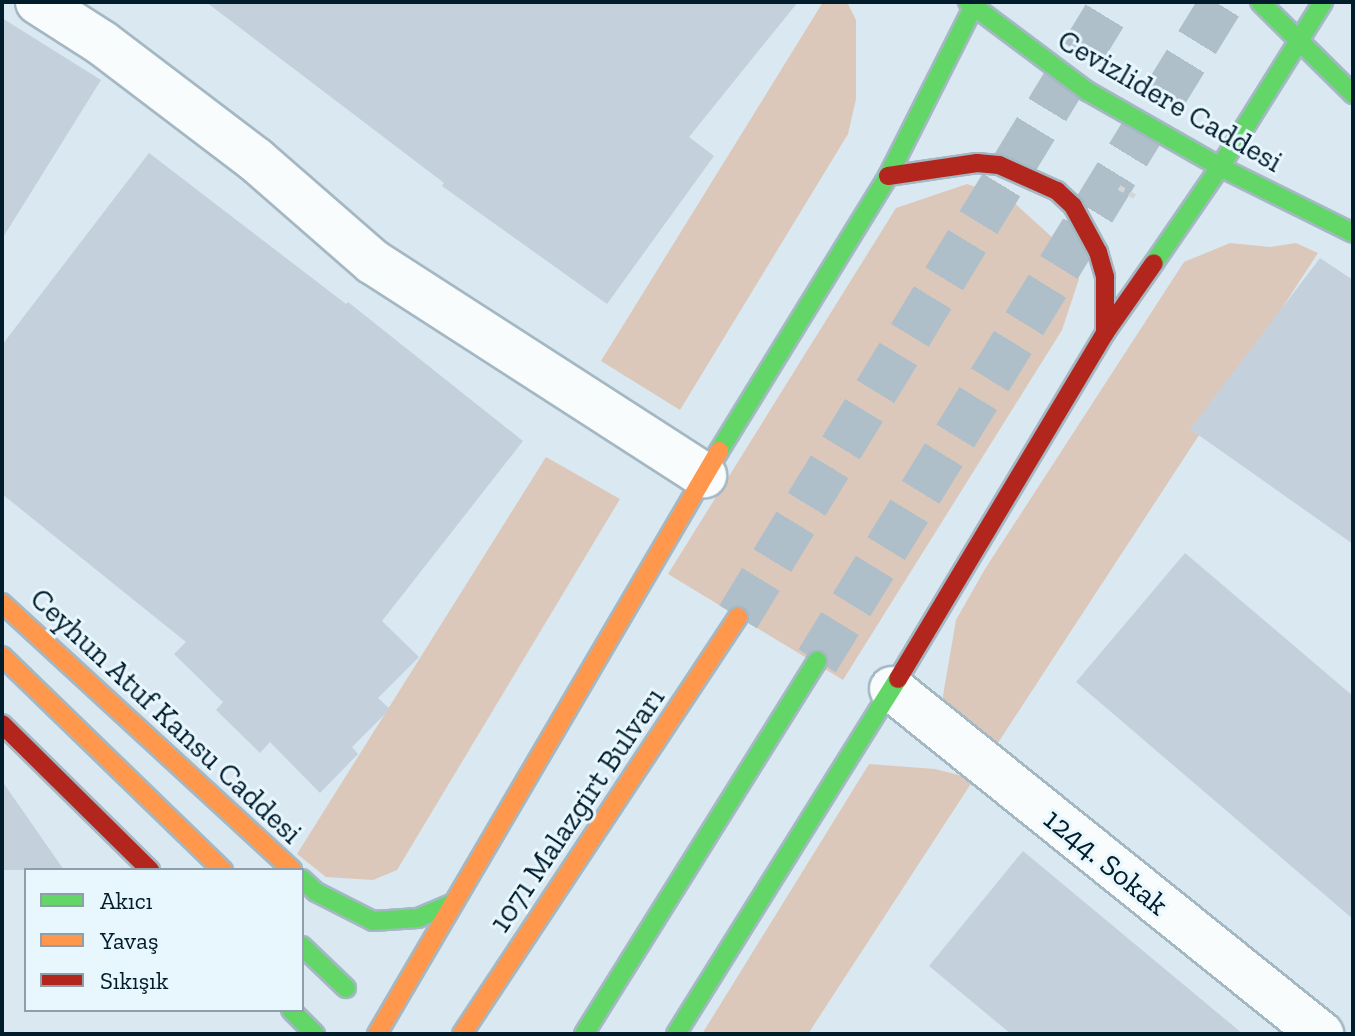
<!DOCTYPE html>
<meta charset="utf-8">
<style>
body{margin:0}
#map{position:relative;width:1355px;height:1036px;overflow:hidden;background:#dae8f1;font-family:"Zilla Slab",serif}
div>[style]{position:absolute}
[style*='--x']{left:calc(var(--x)*1px);top:calc(var(--y)*1px);width:calc(var(--w)*1px);rotate:calc(var(--a)*1deg)}
.green>*{inset:0;background:#dcc8ba}
.building>*{inset:0;background:#c4d1dd}
.primary-tunnel>*{height:44px;margin-top:-22px;transform-origin:0;background:repeating-linear-gradient(90deg,#afbfca 0 44px,transparent 0 66px)}
.path>*{height:5px;margin-top:-2.5px;transform-origin:0;background:repeating-linear-gradient(90deg,#d2d6d9 0 6px,transparent 0 12px)}
.roads{filter:drop-shadow(2px 0 #a4b8c3) drop-shadow(-2px 0 #a4b8c3) drop-shadow(0 2px #a4b8c3) drop-shadow(0 -2px #a4b8c3)}
.street>*{height:44px;margin:-22px;padding:0 22px;transform-origin:22px;border-radius:22px;background:#f9fcfd}
.fast>*{height:18px;margin:-9px;padding:0 9px;transform-origin:9px;border-radius:9px;background:#63d668}
.slow>*{height:18px;margin:-9px;padding:0 9px;transform-origin:9px;border-radius:9px;background:#ff974d}
.jam>*{height:18px;margin:-9px;padding:0 9px;transform-origin:9px;border-radius:9px;background:#b3261e}
span{translate:-50% -50%;white-space:nowrap;text-align:center;line-height:1.15;-webkit-text-stroke:6px #e8f6fe;paint-order:stroke}
.street-label{font-size:30px;color:#011d2c}
.frame{position:absolute;inset:0;border:4px solid #011d2c;pointer-events:none}
.legend{position:absolute;left:24px;top:868px;width:280px;height:144px;box-sizing:border-box;background:#e8f6fe;border:2px solid #8c9faa;margin:0;padding:10px 14px;list-style:none;font-size:24px;color:#011d2c}
.legend li{display:flex;align-items:center;gap:16px;height:40px}
.legend b{width:40px;border:2px solid #8c9faa}
</style>
<div id="map">
<div class="green">
<i style="clip-path:polygon(823px 2px,847px 2px,856px 20px,856px 99px,848px 134px,680px 410px,601px 361px)"></i>
<i style="clip-path:polygon(967px 184px,1010px 199px,1054px 239px,1079px 279px,1062px 330px,843px 680px,668px 574px,896px 208px)"></i>
<i style="clip-path:polygon(1230px 243px,1270px 247px,1296px 243px,1318px 253px,994px 749px,941px 707px,956px 620px,985px 569px,1184px 262px)"></i>
<i style="clip-path:polygon(546px 457px,620px 499px,397px 870px,373px 880px,326px 877px,297px 854px)"></i>
<i style="clip-path:polygon(869px 764px,935px 769px,974px 779px,808px 1034px,702px 1034px)"></i>
</div>
<div class="building">
<i style="clip-path:polygon(206px 2px,798px 2px,689px 137px,714px 156px,607px 304px,442px 186px,444px 183px)"></i>
<i style="clip-path:polygon(2px 18px,101px 80px,2px 239px)"></i>
<i style="clip-path:polygon(149px 153px,346px 304px,348px 302px,523px 441px,382px 621px,419px 657px,378px 698px,390px 709px,352px 747px,358px 754px,320px 793px,270px 742px,260px 753px,216px 710px,223px 702px,174px 654px,186px 642px,2px 494px,2px 345px)"></i>
<i style="clip-path:polygon(1320px 258px,1353px 280px,1353px 544px,1190px 429px)"></i>
<i style="clip-path:polygon(1185px 553px,1353px 696px,1353px 919px,1076px 682px)"></i>
<i style="clip-path:polygon(2px 781px,64px 870px,2px 870px)"></i>
<i style="clip-path:polygon(1023px 851px,1243px 1034px,1011px 1034px,929px 966px)"></i>
</div>
<div class="primary-tunnel">
<i style="--x:738;--y:617;--w:720;--a:-58.63"></i>
<i style="--x:817;--y:661;--w:774;--a:-58.43"></i>
</div>
<div class="path">
<i style="--x:1119;--y:187;--w:22;--a:30"></i>
</div>
<div class="roads">
<div class="street">
<i style="--x:38;--y:2;--w:76;--a:32.6"></i>
<i style="--x:102;--y:43;--w:193;--a:37.2"></i>
<i style="--x:256;--y:160;--w:155;--a:41.1"></i>
<i style="--x:373;--y:262;--w:394;--a:32.8"></i>
<i style="--x:892;--y:689;--w:551;--a:38.81"></i>
</div>
<div class="fast">
<i style="--x:968;--y:2;--w:149;--a:36.8"></i>
<i style="--x:1087;--y:91;--w:153;--a:29.7"></i>
<i style="--x:1220;--y:167;--w:148;--a:26.4"></i>
<i style="--x:1260;--y:2;--w:131;--a:44.7"></i>
<i style="--x:1154;--y:263;--w:116;--a:-55.5"></i>
<i style="--x:1220;--y:167;--w:195;--a:-58"></i>
<i style="--x:719;--y:451;--w:323;--a:-58.4"></i>
<i style="--x:888;--y:176;--w:195;--a:-63.2"></i>
<i style="--x:302;--y:879;--w:19;--a:43"></i>
<i style="--x:316;--y:892;--w:64;--a:27"></i>
<i style="--x:373;--y:921;--w:45;--a:-3.8"></i>
<i style="--x:418;--y:918;--w:36;--a:-23"></i>
<i style="--x:302;--y:946;--w:61;--a:43.7"></i>
<i style="--x:291;--y:1010;--w:34;--a:45"></i>
<i style="--x:584;--y:1034;--w:440;--a:-58"></i>
<i style="--x:676;--y:1034;--w:419;--a:-58"></i>
</div>
<div class="slow">
<i style="--x:2;--y:603;--w:394;--a:42.6"></i>
<i style="--x:2;--y:656;--w:308;--a:44.1"></i>
<i style="--x:377;--y:1034;--w:676;--a:-59.6"></i>
<i style="--x:462;--y:1034;--w:500;--a:-56.5"></i>
</div>
<div class="jam">
<i style="--x:888;--y:176;--w:90;--a:-8.3"></i>
<i style="--x:977;--y:163;--w:22;--a:5"></i>
<i style="--x:999;--y:165;--w:64;--a:24.1"></i>
<i style="--x:1057;--y:191;--w:22;--a:43"></i>
<i style="--x:1073;--y:206;--w:52;--a:61.5"></i>
<i style="--x:1098;--y:252;--w:26;--a:74"></i>
<i style="--x:1105;--y:277;--w:56;--a:90"></i>
<i style="--x:898;--y:679;--w:403;--a:-59.1"></i>
<i style="--x:1105;--y:333;--w:85;--a:-55"></i>
<i style="--x:2;--y:724;--w:208;--a:44.6"></i>
</div>
</div>
<div class="street-label">
<span style="left:1170px;top:101px;rotate:30deg">Cevizlidere Caddesi</span>
<span style="left:166px;top:716px;rotate:43deg">Ceyhun Atuf Kansu Caddesi</span>
<span style="left:577px;top:810px;rotate:-56deg">1071 Malazgirt Bulvarı</span>
<span style="left:1106px;top:862px;rotate:39deg">1244. Sokak</span>
</div>
<div class="frame"></div>
<ul class="legend">
<li><b style="height:10px;background:#63d668"></b>Akıcı</li>
<li><b style="height:10px;background:#ff974d"></b>Yavaş</li>
<li><b style="height:10px;background:#b3261e"></b>Sıkışık</li>
</ul>
</div>
